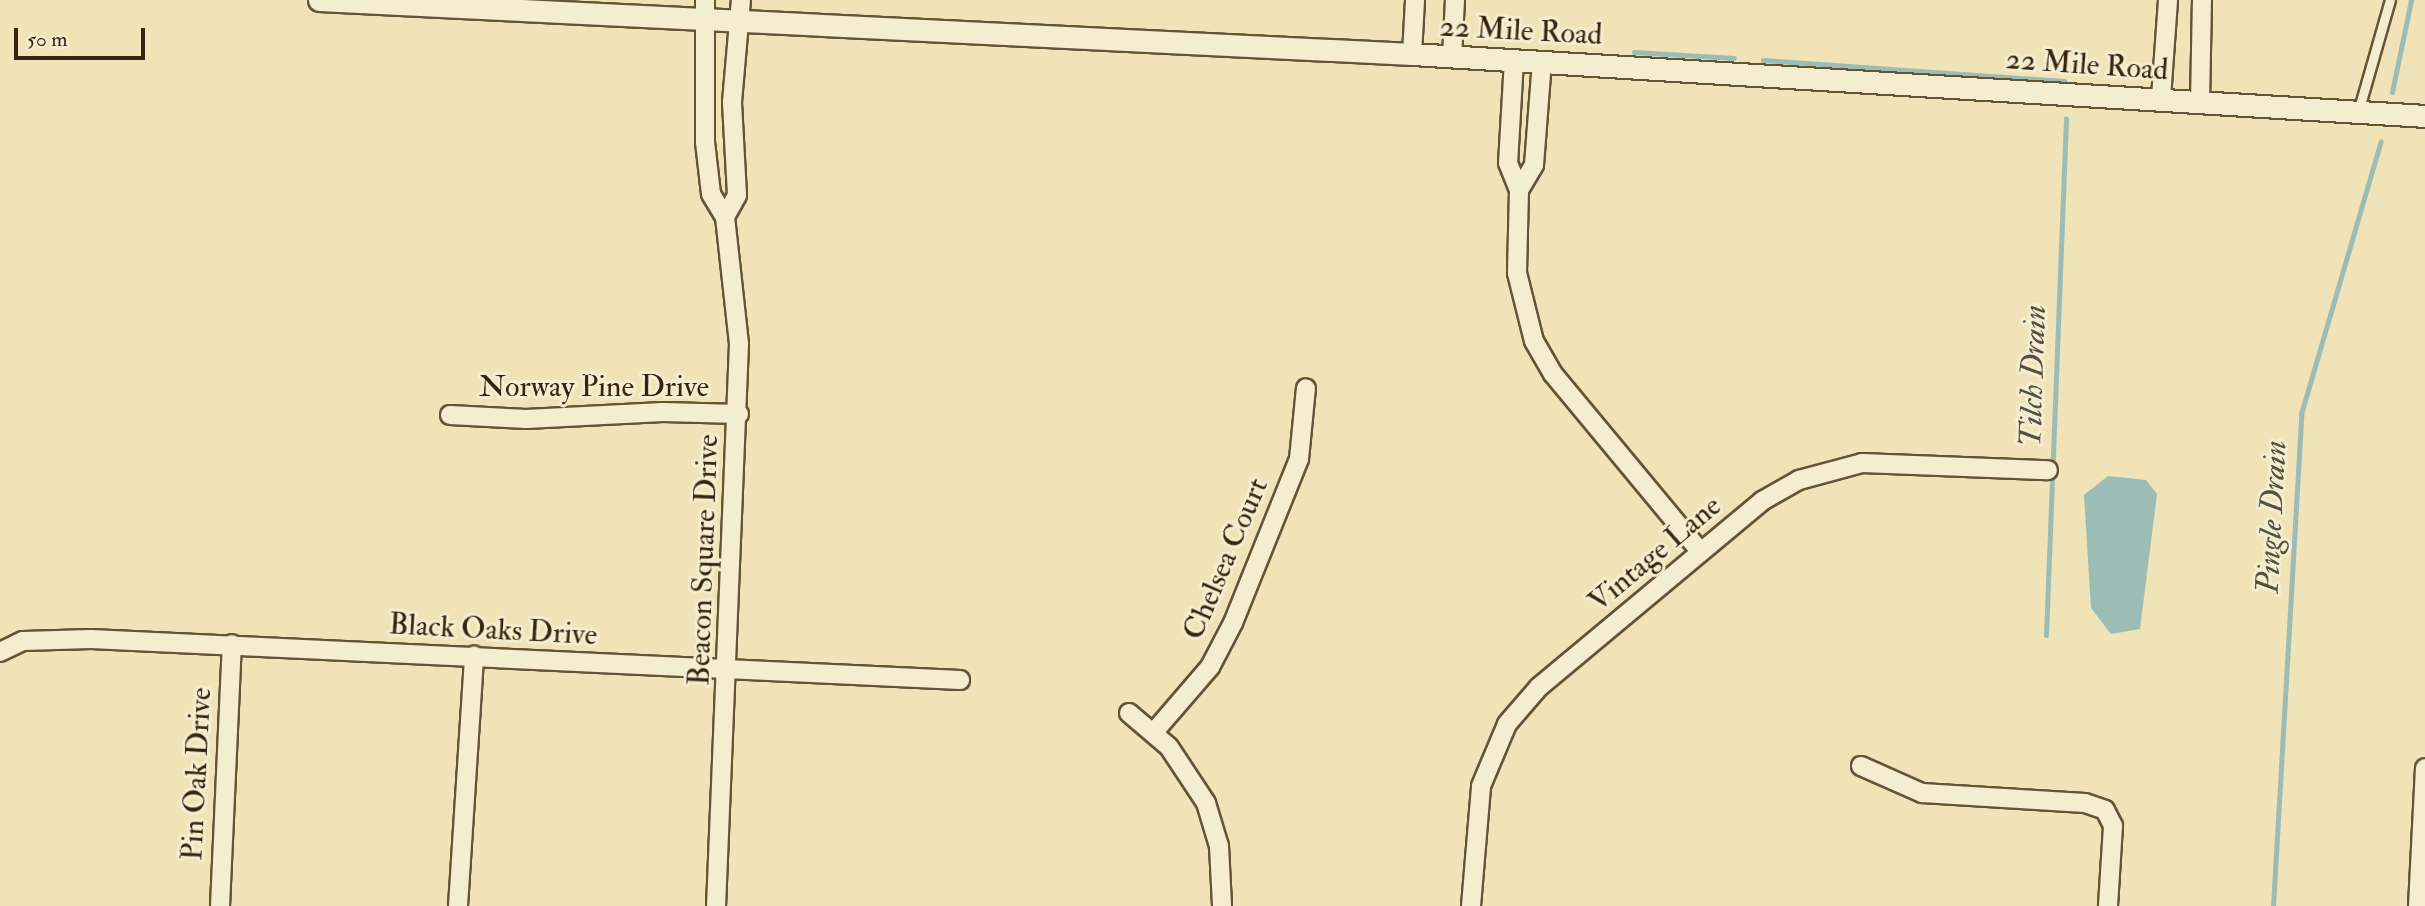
<!DOCTYPE html>
<style>
body{margin:0}
#map{position:relative;width:2425px;height:906px;overflow:hidden;background:#efe3b7;font-family:"IM FELL Double Pica",serif}
div>[style]{position:absolute}
[style*='--x']{left:calc(var(--x)*1px);top:calc(var(--y)*1px);width:calc(var(--w)*1px);rotate:calc(var(--a)*1deg)}
.water>*{inset:0;background:#9cbdb5}
.stream>*{height:5px;margin:-2.5px;padding:0 2.5px;transform-origin:2.5px;border-radius:2.5px;background:#9cbdb5}
.roads{filter:drop-shadow(2px 0 #655338) drop-shadow(-2px 0 #655338) drop-shadow(0 2px #655338) drop-shadow(0 -2px #655338)}
.service>*{height:9px;margin:-4.5px;padding:0 4.5px;transform-origin:4.5px;border-radius:4.5px;background:#f5edd0}
.minor>*{height:18px;margin:-9px;padding:0 9px;transform-origin:9px;border-radius:9px;background:#f5edd0}
.tertiary>*{height:21px;margin:-10.5px;padding:0 10.5px;transform-origin:10.5px;border-radius:10.5px;background:#f5edd0}
span{translate:-50% -50%;white-space:nowrap;text-align:center;line-height:1.15;-webkit-text-stroke:6px #f5edd0;paint-order:stroke}
.street-label{font-size:30px;color:#37230e}
.water-label{font-size:32px;color:#555140;font-style:italic}
.scale{position:absolute;left:14px;top:28px;width:131px;height:32px;box-sizing:border-box;border:4px solid #37230e;border-top:0;padding-left:9px;font-size:21px;line-height:24px;white-space:nowrap;color:#37230e;-webkit-text-stroke:5px #f5edd0;paint-order:stroke}
</style>
<div id="map">
<div class="water">
<i style="clip-path:polygon(2108px 476px,2146px 480px,2157px 494px,2140px 629px,2111px 634px,2091px 608px,2084px 495px)"></i>
</div>
<div class="stream">
<i style="--x:1634;--y:52;--w:100;--a:3.4"></i>
<i style="--x:1763;--y:60;--w:302;--a:4"></i>
<i style="--x:2392;--y:92;--w:94;--a:-78.3"></i>
<i style="--x:2046;--y:635;--w:517;--a:-87.78"></i>
<i style="--x:2273;--y:906;--w:493;--a:-86.7"></i>
<i style="--x:2301;--y:414;--w:284;--a:-73.7"></i>
</div>
<div class="roads">
<div class="service">
<i style="--x:2358;--y:112;--w:116;--a:-74.1"></i>
</div>
<div class="minor">
<i style="--x:705;--y:0;--w:142;--a:90"></i>
<i style="--x:705;--y:142;--w:52;--a:83.4"></i>
<i style="--x:711;--y:194;--w:27;--a:59"></i>
<i style="--x:725;--y:217;--w:128;--a:83.7"></i>
<i style="--x:739;--y:344;--w:562;--a:92.34"></i>
<i style="--x:1412;--y:54;--w:54;--a:-86.8"></i>
<i style="--x:1452;--y:57;--w:57;--a:-87"></i>
<i style="--x:1514;--y:60;--w:103;--a:93.3"></i>
<i style="--x:1508;--y:163;--w:29;--a:68"></i>
<i style="--x:1519;--y:190;--w:83;--a:91.4"></i>
<i style="--x:1517;--y:273;--w:70;--a:76"></i>
<i style="--x:1534;--y:341;--w:38;--a:60"></i>
<i style="--x:1553;--y:374;--w:231;--a:50.3"></i>
<i style="--x:2161;--y:98;--w:98;--a:-85.9"></i>
<i style="--x:2200;--y:103;--w:103;--a:-88.9"></i>
<i style="--x:1519;--y:190;--w:29;--a:-59"></i>
<i style="--x:1534;--y:165;--w:103;--a:-85.6"></i>
<i style="--x:725;--y:217;--w:25;--a:-61"></i>
<i style="--x:737;--y:195;--w:93;--a:-93.1"></i>
<i style="--x:732;--y:102;--w:102;--a:-85"></i>
<i style="--x:450;--y:415;--w:76;--a:3"></i>
<i style="--x:526;--y:419;--w:137;--a:-2.9"></i>
<i style="--x:663;--y:412;--w:76;--a:1.5"></i>
<i style="--x:0;--y:652;--w:25;--a:-26"></i>
<i style="--x:23;--y:641;--w:68;--a:-1.7"></i>
<i style="--x:91;--y:639;--w:870;--a:2.7"></i>
<i style="--x:1129;--y:713;--w:52;--a:40.4"></i>
<i style="--x:1169;--y:747;--w:67;--a:56.5"></i>
<i style="--x:1206;--y:803;--w:45;--a:73.2"></i>
<i style="--x:1219;--y:846;--w:60;--a:87.1"></i>
<i style="--x:1154;--y:732;--w:86;--a:-49.3"></i>
<i style="--x:1210;--y:667;--w:50;--a:-62.4"></i>
<i style="--x:1233;--y:623;--w:177;--a:-68.1"></i>
<i style="--x:1299;--y:459;--w:71;--a:-84.4"></i>
<i style="--x:1861;--y:766;--w:67;--a:23.9"></i>
<i style="--x:1922;--y:793;--w:163;--a:3.5"></i>
<i style="--x:2085;--y:803;--w:21;--a:19"></i>
<i style="--x:2105;--y:810;--w:18;--a:63"></i>
<i style="--x:2113;--y:826;--w:80;--a:93.6"></i>
<i style="--x:220;--y:906;--w:262;--a:-87.4"></i>
<i style="--x:458;--y:906;--w:251;--a:-86.3"></i>
<i style="--x:1471;--y:906;--w:120;--a:-85.2"></i>
<i style="--x:1481;--y:786;--w:67;--a:-67.2"></i>
<i style="--x:1507;--y:724;--w:49;--a:-49.1"></i>
<i style="--x:1539;--y:687;--w:290;--a:-39.8"></i>
<i style="--x:1762;--y:501;--w:43;--a:-29.6"></i>
<i style="--x:1799;--y:480;--w:65;--a:-15.1"></i>
<i style="--x:1862;--y:463;--w:186;--a:2.2"></i>
<i style="--x:2418;--y:906;--w:138;--a:-87.1"></i>
</div>
<div class="tertiary">
<i style="--x:319;--y:0;--w:1094;--a:2.83"></i>
<i style="--x:1412;--y:54;--w:1015;--a:3.5"></i>
</div>
</div>
<div class="street-label">
<span style="left:1521px;top:31px;rotate:3deg">22 Mile Road</span>
<span style="left:2087px;top:65px;rotate:4deg">22 Mile Road</span>
<span style="left:594px;top:387px">Norway Pine Drive</span>
<span style="left:1655px;top:554px;rotate:-40deg">Vintage Lane</span>
<span style="left:1226px;top:559px;rotate:-67deg">Chelsea Court</span>
<span style="left:704px;top:560px;rotate:-88deg">Beacon Square Drive</span>
<span style="left:493px;top:630px;rotate:3deg">Black Oaks Drive</span>
<span style="left:197px;top:774px;rotate:-87deg">Pin Oak Drive</span>
</div>
<div class="water-label">
<span style="left:2033px;top:376px;rotate:-88deg">Tilch Drain</span>
<span style="left:2272px;top:517px;rotate:-87deg">Pingle Drain</span>
</div>
<div class="scale">50 m</div>
</div>
